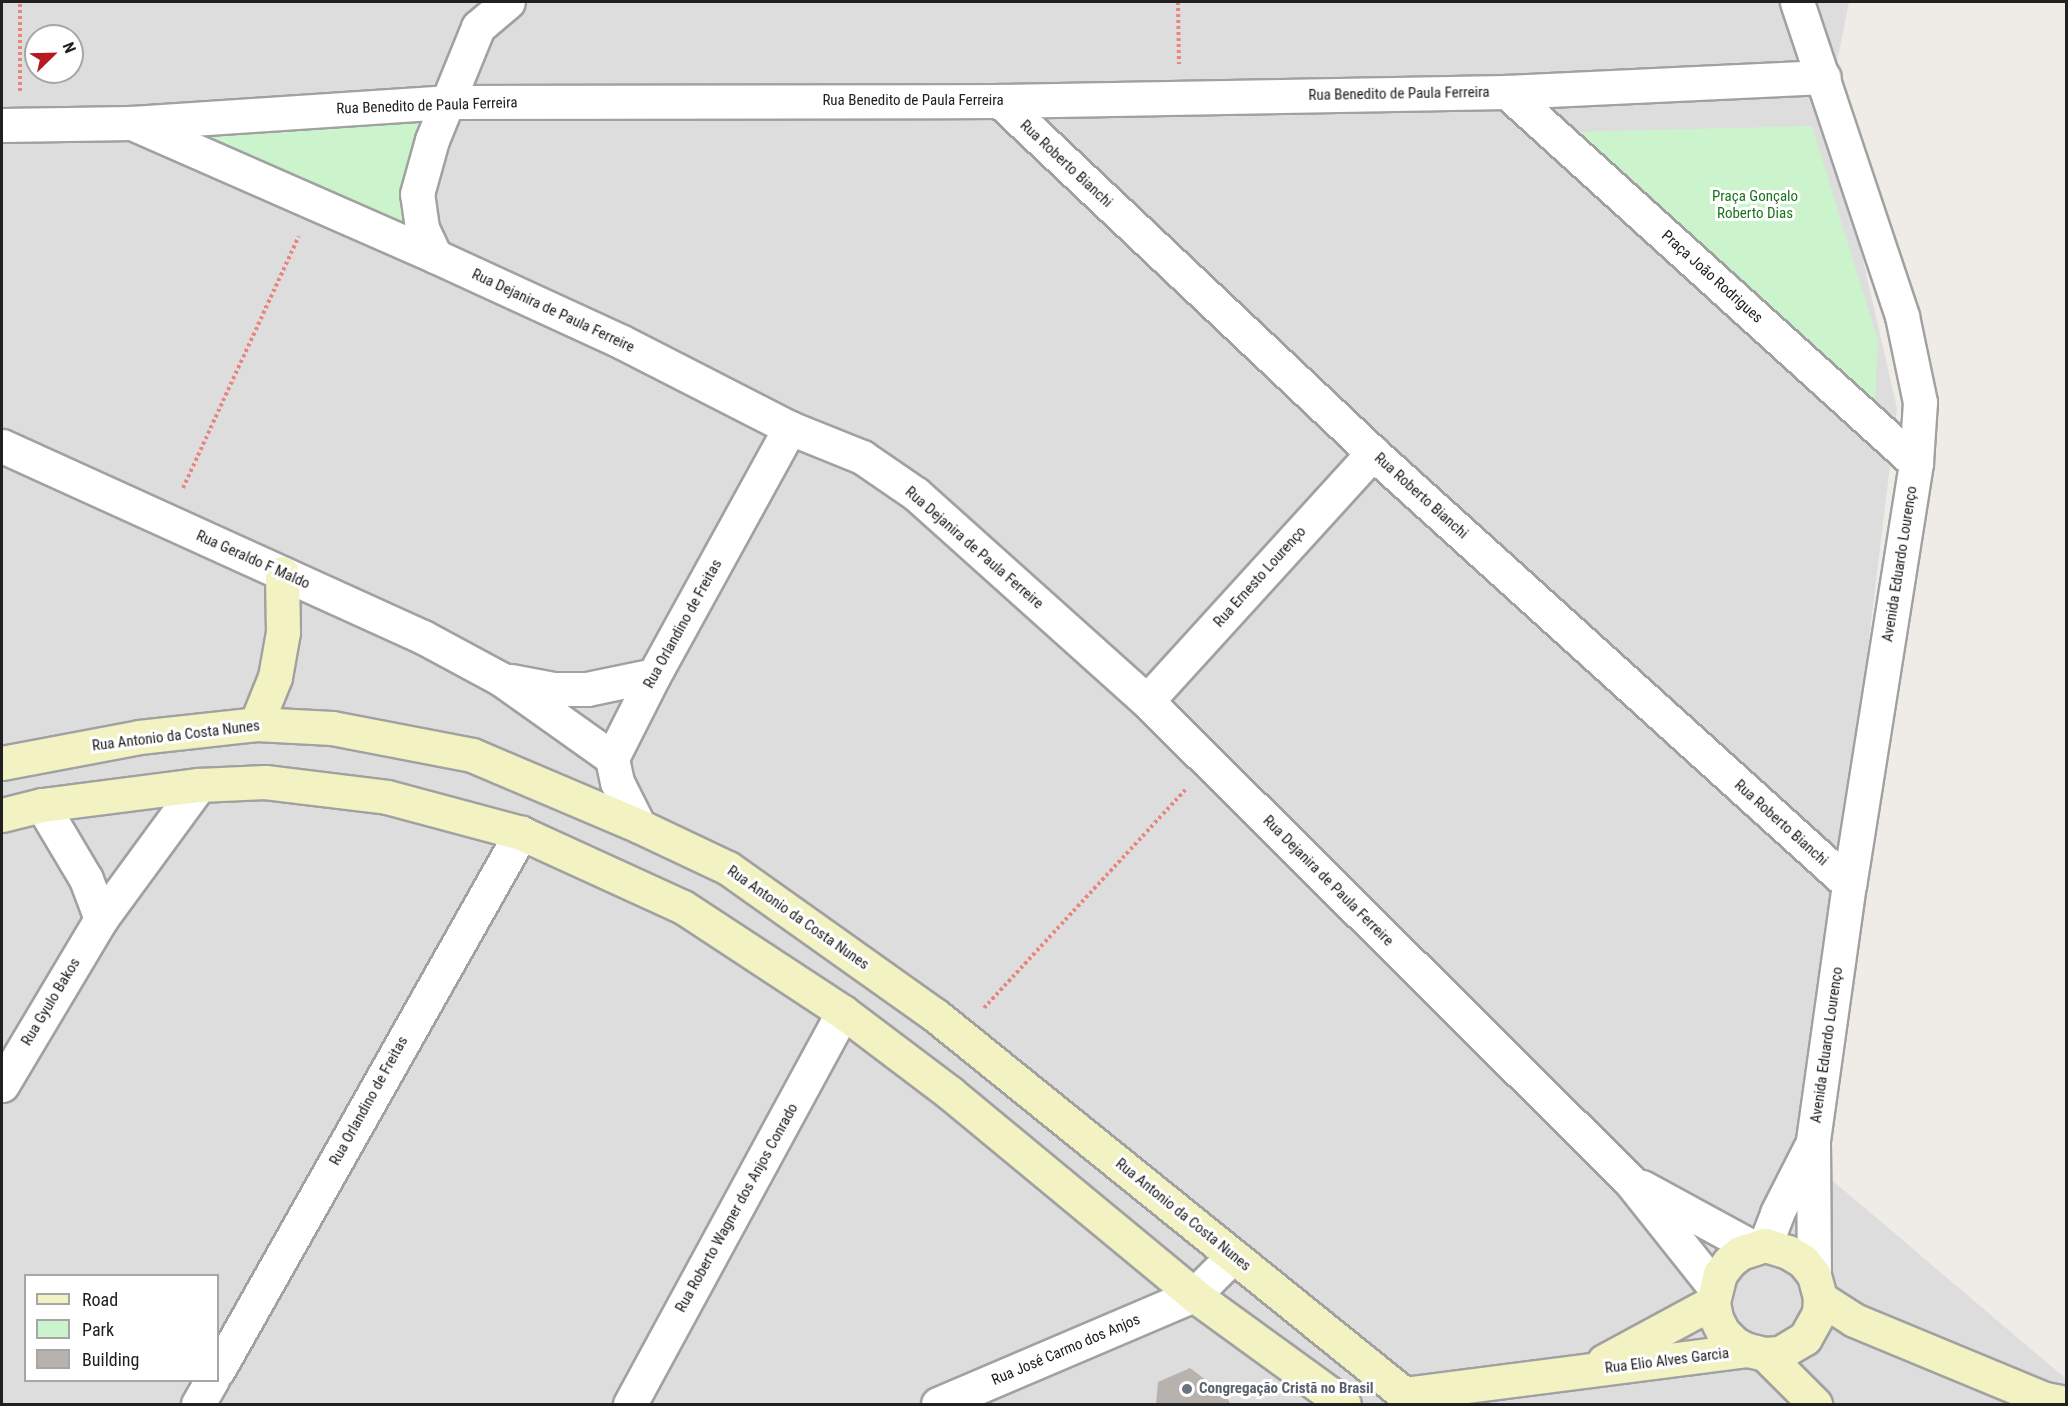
<!DOCTYPE html>
<meta charset="utf-8">
<style>
body{margin:0}
#map{position:relative;width:2068px;height:1406px;overflow:hidden;background:#efece8;font-family:"Roboto Condensed",sans-serif}
div>[style]{position:absolute}
[style*='--x']{left:calc(var(--x)*1px);top:calc(var(--y)*1px);width:calc(var(--w)*1px);rotate:calc(var(--a)*1deg)}
.residential>*{inset:0;background:#dedddd}
.park>*{inset:0;background:#cbf3cc}
.building>*{inset:0;background:#b8b2ae}
.path>*{height:4px;margin-top:-2px;transform-origin:0;background:repeating-linear-gradient(90deg,#e9847f 0 3px,transparent 0 6px)}
.roads{filter:drop-shadow(2px 0 #a1a1a1) drop-shadow(-2px 0 #a1a1a1) drop-shadow(0 2px #a1a1a1) drop-shadow(0 -2px #a1a1a1)}
.minor>*{height:33px;margin:-16.5px;padding:0 16.5px;transform-origin:16.5px;border-radius:16.5px;background:#fff}
.secondary>*{height:33px;margin:-16.5px;padding:0 16.5px;transform-origin:16.5px;border-radius:16.5px;background:#f2f2c3}
.dots>*{width:16px;height:16px;translate:-50% -50%;box-sizing:border-box;border:3px solid #fff;border-radius:50%}
span{translate:-50% -50%;white-space:nowrap;text-align:center;line-height:1.15;-webkit-text-stroke:6px #fff;paint-order:stroke}
.street-label{font-size:15px;color:#202020}
.park-label{font-size:15px;color:#1a731c}
.worship-label{font-size:15px;color:#5b616d;font-weight:700}
.left{translate:0 -50%;text-align:left}
.frame{position:absolute;inset:0;border:3px solid #202020;pointer-events:none}
.legend{position:absolute;left:24px;top:1274px;width:195px;height:108px;box-sizing:border-box;background:#fff;border:2px solid #a6a6a6;margin:0;padding:8px 10px;list-style:none;font-size:18px;color:#202020}
.legend li{display:flex;align-items:center;gap:12px;height:30px}
.legend b{width:30px;border:2px solid #a6a6a6}
.north{position:absolute;left:24px;top:24px;width:60px;height:60px;box-sizing:border-box;background:#fff;border:2px solid #a6a6a6;border-radius:50%;rotate:67deg;font-size:16px;font-weight:700;line-height:24px;text-align:center;color:#202020}
.north::after{content:'';display:block;margin:auto;width:21px;height:27px;background:#b71922;clip-path:polygon(50% 0,100% 100%,50% 72%,0 100%)}
</style>
<div id="map">
<div class="residential">
<i style="clip-path:polygon(evenodd,2px 2px,1849px 2px,1828px 108px,1897px 408px,1806px 1158px,2066px 1379px,2066px 1404px,2px 1404px,2px 2px,36px 36px,72px 36px,72px 72px,36px 72px,36px 36px,2px 2px,26px 1276px,218px 1276px,218px 1380px,26px 1380px,26px 1276px)"></i>
</div>
<div class="park">
<i style="clip-path:polygon(446px 102px,432px 140px,435px 256px,132px 123px)"></i>
<i style="clip-path:polygon(1812px 126px,1878px 341px,1874px 422px,1568px 132px)"></i>
</div>
<div class="building">
<i style="clip-path:polygon(1190px 1368px,1227px 1396px,1230px 1404px,1156px 1404px,1158px 1382px)"></i>
</div>
<div class="path">
<i style="--x:1178;--y:2;--w:62;--a:89.1"></i>
<i style="--x:20;--y:91;--w:89;--a:-90"></i>
<i style="--x:183;--y:488;--w:277;--a:-65.3"></i>
<i style="--x:984;--y:1008;--w:299;--a:-47.3"></i>
</div>
<div class="roads">
<div class="minor">
<i style="--x:1797;--y:2;--w:331;--a:71.5"></i>
<i style="--x:1902;--y:316;--w:88;--a:78.2"></i>
<i style="--x:1920;--y:402;--w:61;--a:93.8"></i>
<i style="--x:1916;--y:463;--w:426;--a:99"></i>
<i style="--x:1849;--y:884;--w:260;--a:98"></i>
<i style="--x:1813;--y:1141;--w:134;--a:89.6"></i>
<i style="--x:1507;--y:92;--w:552;--a:42.21"></i>
<i style="--x:1000;--y:101;--w:513;--a:43.34"></i>
<i style="--x:1373;--y:453;--w:642;--a:42.16"></i>
<i style="--x:132;--y:123;--w:331;--a:23.7"></i>
<i style="--x:435;--y:256;--w:206;--a:24.7"></i>
<i style="--x:622;--y:342;--w:189;--a:27.1"></i>
<i style="--x:790;--y:428;--w:78;--a:21.9"></i>
<i style="--x:862;--y:457;--w:65;--a:34.4"></i>
<i style="--x:916;--y:494;--w:310;--a:41.9"></i>
<i style="--x:1147;--y:701;--w:681;--a:44.82"></i>
<i style="--x:1630;--y:1181;--w:137;--a:51.5"></i>
<i style="--x:2;--y:125;--w:130;--a:-0.9"></i>
<i style="--x:132;--y:123;--w:315;--a:-3.8"></i>
<i style="--x:446;--y:102;--w:554;--a:-0.1"></i>
<i style="--x:1000;--y:101;--w:507;--a:-1.02"></i>
<i style="--x:1507;--y:92;--w:317;--a:-2.7"></i>
<i style="--x:435;--y:256;--w:31;--a:-115"></i>
<i style="--x:422;--y:228;--w:34;--a:-98"></i>
<i style="--x:417;--y:194;--w:56;--a:-74.5"></i>
<i style="--x:432;--y:140;--w:122;--a:-67.8"></i>
<i style="--x:478;--y:27;--w:39;--a:-40"></i>
<i style="--x:2;--y:446;--w:462;--a:24.4"></i>
<i style="--x:423;--y:637;--w:89;--a:28.3"></i>
<i style="--x:501;--y:679;--w:136;--a:35.4"></i>
<i style="--x:511;--y:681;--w:43;--a:10.8"></i>
<i style="--x:553;--y:689;--w:34;--a:0"></i>
<i style="--x:587;--y:689;--w:68;--a:-11.8"></i>
<i style="--x:1147;--y:701;--w:336;--a:-47.7"></i>
<i style="--x:42;--y:805;--w:86;--a:59.3"></i>
<i style="--x:86;--y:879;--w:43;--a:69.4"></i>
<i style="--x:639;--y:826;--w:49;--a:-116.6"></i>
<i style="--x:617;--y:782;--w:25;--a:-102"></i>
<i style="--x:612;--y:758;--w:93;--a:-63.2"></i>
<i style="--x:654;--y:675;--w:282;--a:-61.2"></i>
<i style="--x:2;--y:1085;--w:193;--a:-59.2"></i>
<i style="--x:101;--y:919;--w:166;--a:-53.8"></i>
<i style="--x:1642;--y:1187;--w:128;--a:28.6"></i>
<i style="--x:1765;--y:1245;--w:34;--a:-69"></i>
<i style="--x:1777;--y:1213;--w:73;--a:-63.1"></i>
<i style="--x:218;--y:1370;--w:617;--a:-60.57"></i>
<i style="--x:198;--y:1404;--w:28;--a:-60"></i>
<i style="--x:630;--y:1404;--w:446;--a:-61.5"></i>
<i style="--x:938;--y:1404;--w:278;--a:-23.1"></i>
<i style="--x:1194;--y:1295;--w:55;--a:-45"></i>
</div>
<div class="secondary">
<i style="--x:256;--y:724;--w:51;--a:-68"></i>
<i style="--x:275;--y:677;--w:46;--a:-79.9"></i>
<i style="--x:283;--y:632;--w:59;--a:-91"></i>
<i style="--x:2;--y:763;--w:139;--a:-10.7"></i>
<i style="--x:139;--y:737;--w:118;--a:-6.3"></i>
<i style="--x:256;--y:724;--w:76;--a:3"></i>
<i style="--x:332;--y:728;--w:143;--a:10.9"></i>
<i style="--x:472;--y:755;--w:181;--a:23"></i>
<i style="--x:639;--y:826;--w:98;--a:25.3"></i>
<i style="--x:728;--y:868;--w:254;--a:35.4"></i>
<i style="--x:935;--y:1015;--w:603;--a:38.94"></i>
<i style="--x:2;--y:815;--w:41;--a:-14"></i>
<i style="--x:42;--y:805;--w:158;--a:-7.3"></i>
<i style="--x:199;--y:785;--w:66;--a:-2.6"></i>
<i style="--x:265;--y:782;--w:123;--a:7"></i>
<i style="--x:387;--y:797;--w:139;--a:15"></i>
<i style="--x:521;--y:833;--w:178;--a:24.6"></i>
<i style="--x:683;--y:907;--w:191;--a:33.3"></i>
<i style="--x:843;--y:1012;--w:134;--a:37.1"></i>
<i style="--x:950;--y:1093;--w:317;--a:39.6"></i>
<i style="--x:1194;--y:1295;--w:185;--a:36"></i>
<i style="--x:1765;--y:1245;--w:24;--a:17"></i>
<i style="--x:1788;--y:1252;--w:17;--a:31"></i>
<i style="--x:1803;--y:1261;--w:18;--a:52"></i>
<i style="--x:1814;--y:1275;--w:24;--a:75"></i>
<i style="--x:1820;--y:1298;--w:15;--a:94"></i>
<i style="--x:1819;--y:1313;--w:29;--a:119"></i>
<i style="--x:1805;--y:1338;--w:29;--a:149"></i>
<i style="--x:1780;--y:1353;--w:15;--a:176"></i>
<i style="--x:1765;--y:1354;--w:18;--a:-167"></i>
<i style="--x:1747;--y:1350;--w:15;--a:-152"></i>
<i style="--x:1734;--y:1343;--w:16;--a:-135"></i>
<i style="--x:1723;--y:1332;--w:16;--a:-117"></i>
<i style="--x:1716;--y:1318;--w:16;--a:-101"></i>
<i style="--x:1713;--y:1302;--w:29;--a:-76"></i>
<i style="--x:1720;--y:1274;--w:15;--a:-53"></i>
<i style="--x:1729;--y:1262;--w:14;--a:-39"></i>
<i style="--x:1740;--y:1253;--w:26;--a:-18"></i>
<i style="--x:1820;--y:1298;--w:40;--a:32.9"></i>
<i style="--x:1854;--y:1320;--w:207;--a:22.5"></i>
<i style="--x:2045;--y:1399;--w:21;--a:11"></i>
<i style="--x:1765;--y:1354;--w:71;--a:45"></i>
<i style="--x:1604;--y:1361;--w:124;--a:-28.4"></i>
<i style="--x:1404;--y:1394;--w:346;--a:-7.3"></i>
</div>
</div>
<div class="dots">
<i style="left:1187px;top:1389px;background:#6b7280"></i>
</div>
<div class="street-label">
<span style="left:1399px;top:94px;rotate:-1deg">Rua Benedito de Paula Ferreira</span>
<span style="left:913px;top:101px">Rua Benedito de Paula Ferreira</span>
<span style="left:427px;top:106px;rotate:-2deg">Rua Benedito de Paula Ferreira</span>
<span style="left:1066px;top:164px;rotate:43deg">Rua Roberto Bianchi</span>
<span style="left:1712px;top:277px;rotate:42deg">Praça João Rodrigues</span>
<span style="left:553px;top:311px;rotate:25deg">Rua Dejanira de Paula Ferreire</span>
<span style="left:1421px;top:496px;rotate:42deg">Rua Roberto Bianchi</span>
<span style="left:974px;top:548px;rotate:41deg">Rua Dejanira de Paula Ferreire</span>
<span style="left:253px;top:560px;rotate:24deg">Rua Geraldo F Maldo</span>
<span style="left:1900px;top:564px;rotate:-81deg">Avenida Eduardo Lourenço</span>
<span style="left:1260px;top:577px;rotate:-48deg">Rua Ernesto Lourenço</span>
<span style="left:683px;top:624px;rotate:-61deg">Rua Orlandino de Freitas</span>
<span style="left:176px;top:736px;rotate:-7deg">Rua Antonio da Costa Nunes</span>
<span style="left:1781px;top:823px;rotate:42deg">Rua Roberto Bianchi</span>
<span style="left:1328px;top:881px;rotate:45deg">Rua Dejanira de Paula Ferreire</span>
<span style="left:798px;top:918px;rotate:35deg">Rua Antonio da Costa Nunes</span>
<span style="left:51px;top:1002px;rotate:-59deg">Rua Gyulo Bakos</span>
<span style="left:1827px;top:1045px;rotate:-82deg">Avenida Eduardo Lourenço</span>
<span style="left:369px;top:1101px;rotate:-61deg">Rua Orlandino de Freitas</span>
<span style="left:737px;top:1208px;rotate:-61deg">Rua Roberto Wagner dos Anjos Conrado</span>
<span style="left:1183px;top:1215px;rotate:39deg">Rua Antonio da Costa Nunes</span>
<span style="left:1066px;top:1350px;rotate:-23deg">Rua José Carmo dos Anjos</span>
<span style="left:1667px;top:1361px;rotate:-7deg">Rua Elio Alves Garcia</span>
</div>
<div class="park-label">
<span style="left:1755px;top:205px">Praça Gonçalo<br>Roberto Dias</span>
</div>
<div class="worship-label">
<span class="left" style="left:1199px;top:1389px">Congregação Cristã no Brasil</span>
</div>
<div class="frame"></div>
<ul class="legend">
<li><b style="height:8px;background:#f2f2c3"></b>Road</li>
<li><b style="height:16px;background:#cbf3cc"></b>Park</li>
<li><b style="height:16px;background:#b8b2ae"></b>Building</li>
</ul>
<div class="north">N</div>
</div>
